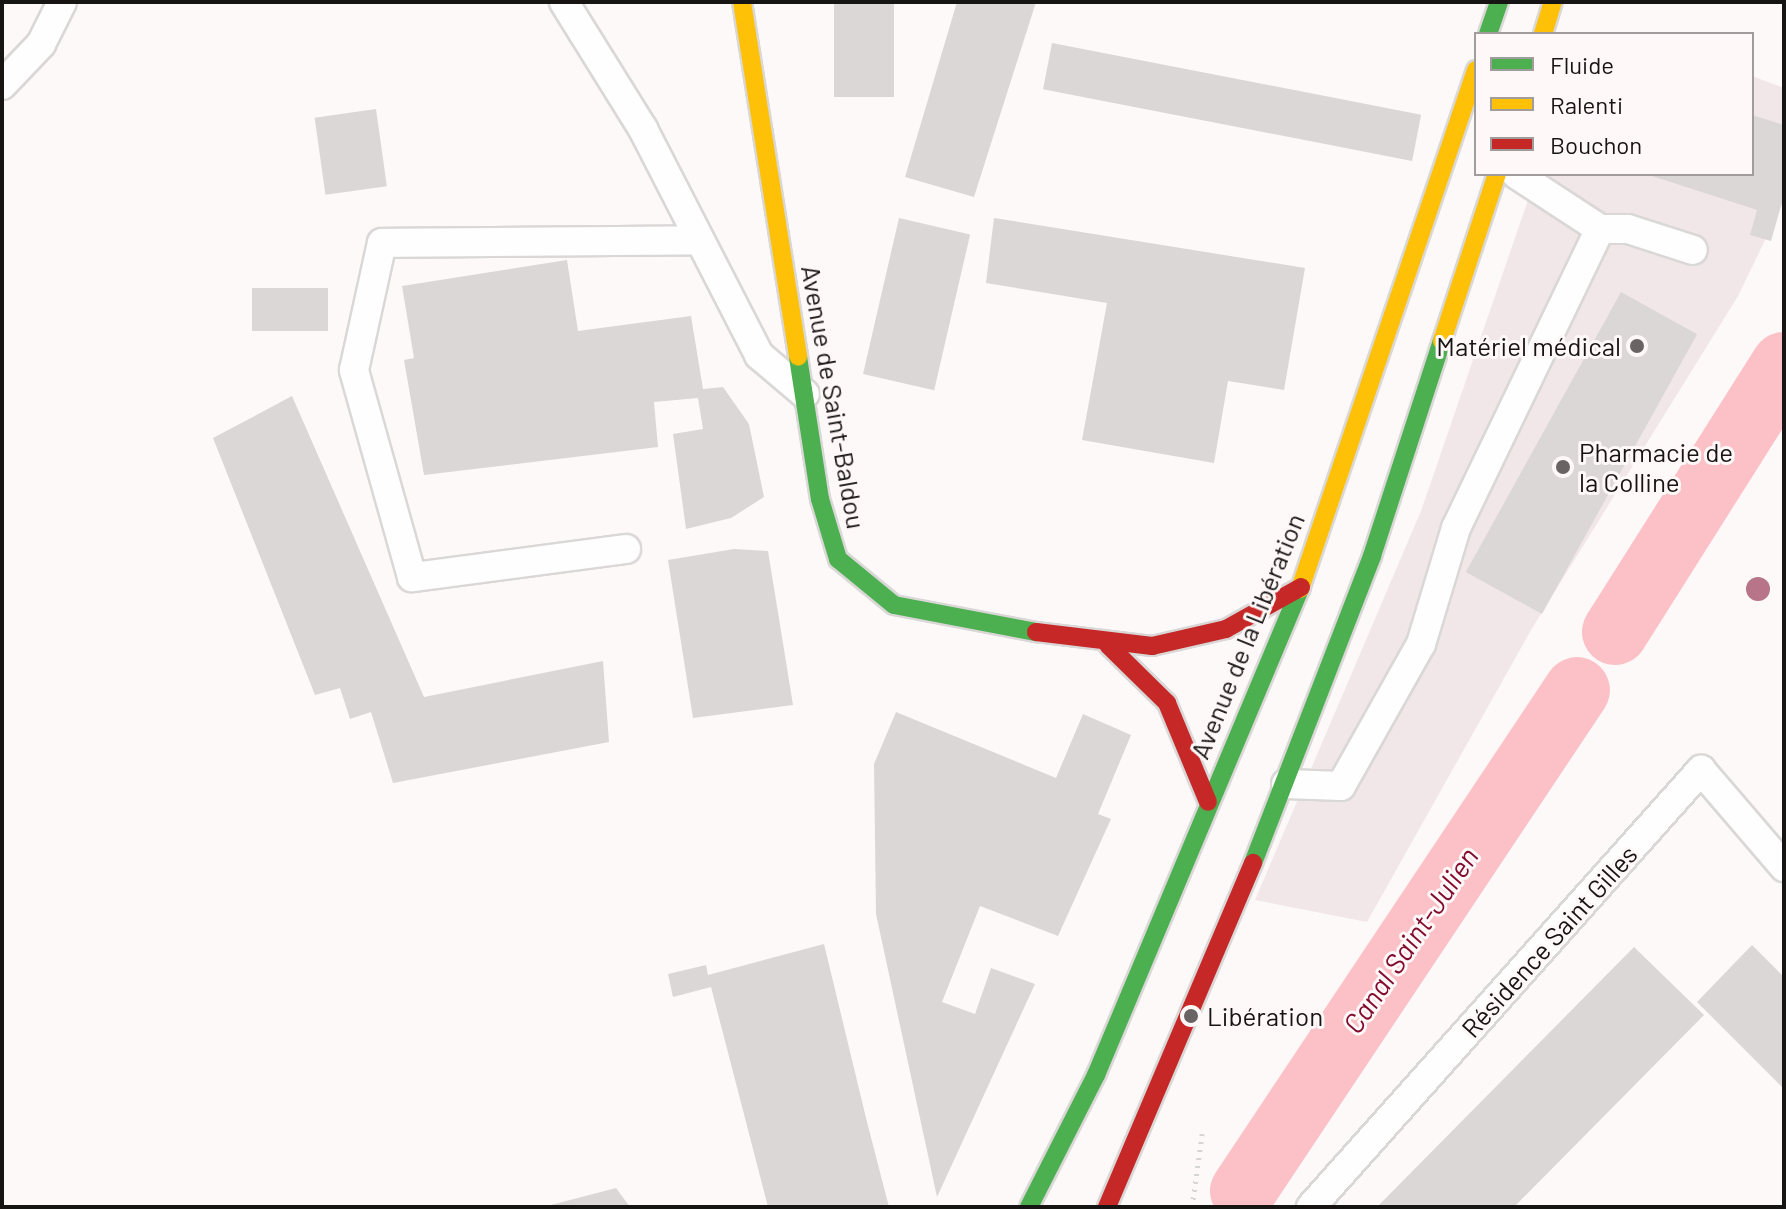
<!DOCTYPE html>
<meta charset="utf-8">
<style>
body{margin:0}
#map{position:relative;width:1786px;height:1209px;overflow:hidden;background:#fdf9f9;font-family:Barlow,sans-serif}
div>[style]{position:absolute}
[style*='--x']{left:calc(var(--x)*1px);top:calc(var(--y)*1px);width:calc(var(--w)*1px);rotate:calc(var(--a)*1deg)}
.built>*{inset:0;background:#f2e7e8}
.canal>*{height:66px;margin:-33px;padding:0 33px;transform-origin:33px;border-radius:33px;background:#fbc1c7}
.building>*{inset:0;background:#dbd7d7;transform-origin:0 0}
.path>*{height:5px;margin-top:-2.5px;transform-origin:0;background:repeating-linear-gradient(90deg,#d6d5d5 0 2px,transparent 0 8px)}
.roads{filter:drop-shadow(2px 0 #dad7d7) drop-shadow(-2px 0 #dad7d7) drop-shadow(0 2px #dad7d7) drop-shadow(0 -2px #dad7d7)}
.lane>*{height:28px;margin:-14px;padding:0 14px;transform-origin:14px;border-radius:14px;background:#fffefe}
.fast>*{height:18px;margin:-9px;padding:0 9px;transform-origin:9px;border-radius:9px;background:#4caf50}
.slow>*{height:18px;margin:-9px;padding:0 9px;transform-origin:9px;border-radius:9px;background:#ffc107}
.jam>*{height:18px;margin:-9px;padding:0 9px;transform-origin:9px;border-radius:9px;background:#c62828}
.trees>*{width:24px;height:24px;margin:-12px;border-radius:50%;background:#b87488}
.dots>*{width:22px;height:22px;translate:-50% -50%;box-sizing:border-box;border:4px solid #fef8f8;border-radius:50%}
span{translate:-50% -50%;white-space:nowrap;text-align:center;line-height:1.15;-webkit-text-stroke:6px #fef8f8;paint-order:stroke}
.poi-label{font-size:26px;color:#171414}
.right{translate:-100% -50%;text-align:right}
.left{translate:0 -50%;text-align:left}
.street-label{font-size:26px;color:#171414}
.water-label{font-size:28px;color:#830c2e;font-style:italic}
.frame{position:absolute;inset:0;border:4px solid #171414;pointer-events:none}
.legend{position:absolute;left:1474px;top:32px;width:280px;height:144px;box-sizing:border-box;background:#fef8f8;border:2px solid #a29d9d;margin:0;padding:10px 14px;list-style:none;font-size:24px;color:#171414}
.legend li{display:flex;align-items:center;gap:16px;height:40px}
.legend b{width:40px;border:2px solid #a29d9d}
</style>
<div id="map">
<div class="built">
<i style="clip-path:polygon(1752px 76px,1784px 88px,1784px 201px,1738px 296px,1531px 630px,1367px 922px,1255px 900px,1421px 511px,1537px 174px,1752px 174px)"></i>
</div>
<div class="canal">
<i style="--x:1615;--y:632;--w:316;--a:-57.7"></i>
<i style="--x:1243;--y:1191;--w:602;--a:-56.31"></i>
</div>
<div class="building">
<i style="left:834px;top:2px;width:60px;height:95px"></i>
<i style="clip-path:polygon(957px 2px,1036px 2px,974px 197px,905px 177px)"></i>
<i style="left:1052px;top:43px;width:376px;height:47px;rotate:11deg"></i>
<i style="left:376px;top:109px;width:78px;height:62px;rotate:82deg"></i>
<i style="clip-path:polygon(1752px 115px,1784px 125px,1784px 195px,1771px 241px,1750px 235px,1757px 210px,1649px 175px,1752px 174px)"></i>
<i style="left:899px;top:218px;width:73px;height:160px;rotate:13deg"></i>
<i style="clip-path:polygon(994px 218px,1305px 268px,1284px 390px,1228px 381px,1214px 463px,1082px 440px,1107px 303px,986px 283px)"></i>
<i style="clip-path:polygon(567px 260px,578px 331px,691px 316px,703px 389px,723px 387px,749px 424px,764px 497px,731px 518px,686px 529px,673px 434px,703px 429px,698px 398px,654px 402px,658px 447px,424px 475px,404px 360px,414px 358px,402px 286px)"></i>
<i style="left:252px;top:288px;width:76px;height:43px"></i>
<i style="left:1621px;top:292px;width:87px;height:320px;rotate:29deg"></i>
<i style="clip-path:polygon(292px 396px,424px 697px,603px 661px,609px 742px,393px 783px,371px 712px,350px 719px,340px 688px,315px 695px,213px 438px)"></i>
<i style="clip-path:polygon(734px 549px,768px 551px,793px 705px,693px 718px,668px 560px)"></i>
<i style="clip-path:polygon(896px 712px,1056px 778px,1083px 714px,1131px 735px,1098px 814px,1111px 819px,1058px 936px,980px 906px,942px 1002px,975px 1014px,991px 968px,1035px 984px,937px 1197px,876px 914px,874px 764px)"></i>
<i style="clip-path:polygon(824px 944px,867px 1122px,889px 1207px,768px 1207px,711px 987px,673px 997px,668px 974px,706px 965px,708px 975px)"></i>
<i style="clip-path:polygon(1752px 945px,1784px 977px,1784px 1089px,1697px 1002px)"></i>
<i style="clip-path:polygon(1634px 947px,1704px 1015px,1514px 1207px,1377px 1207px)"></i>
<i style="clip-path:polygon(616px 1188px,630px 1207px,547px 1207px,547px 1206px)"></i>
</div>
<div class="path">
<i style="--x:1192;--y:1207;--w:80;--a:-82.1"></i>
</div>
<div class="roads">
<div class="lane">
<i style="--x:564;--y:2;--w:150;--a:58.1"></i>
<i style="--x:643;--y:129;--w:254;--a:62.8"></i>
<i style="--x:759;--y:355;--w:60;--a:40.3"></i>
<i style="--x:2;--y:85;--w:57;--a:-46.4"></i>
<i style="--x:41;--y:44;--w:47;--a:-63.4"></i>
<i style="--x:1600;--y:229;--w:28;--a:0"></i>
<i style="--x:1628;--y:229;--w:68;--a:17.9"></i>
<i style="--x:626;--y:549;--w:216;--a:172.5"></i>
<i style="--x:412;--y:577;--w:215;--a:-105.7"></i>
<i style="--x:354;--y:370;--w:130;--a:-77.6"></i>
<i style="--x:382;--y:243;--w:313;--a:-0.5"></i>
<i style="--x:1286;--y:784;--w:55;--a:2.1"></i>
<i style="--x:1341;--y:786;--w:163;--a:-60.6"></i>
<i style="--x:1421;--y:644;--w:121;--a:-73.2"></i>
<i style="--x:1456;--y:528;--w:332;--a:-64.3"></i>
<i style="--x:1600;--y:229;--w:100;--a:-146.8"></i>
<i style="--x:1311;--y:1207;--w:586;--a:-48.25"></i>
<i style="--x:1701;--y:770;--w:128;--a:49.4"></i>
</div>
<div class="fast">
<i style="--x:1488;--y:34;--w:34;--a:-71"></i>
<i style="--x:798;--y:357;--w:144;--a:81.2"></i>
<i style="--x:820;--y:499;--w:63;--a:73.3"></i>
<i style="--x:838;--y:559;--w:72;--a:39.4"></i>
<i style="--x:894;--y:605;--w:145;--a:10.8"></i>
<i style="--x:1253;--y:863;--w:329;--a:-68.8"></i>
<i style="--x:1372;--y:556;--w:226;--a:-72"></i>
<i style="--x:1029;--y:1207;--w:148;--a:-63.1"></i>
<i style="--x:1096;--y:1075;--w:527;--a:-67.23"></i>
</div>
<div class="slow">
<i style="--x:742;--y:2;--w:359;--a:81"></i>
<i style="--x:1543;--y:34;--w:34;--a:-73"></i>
<i style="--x:1442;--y:341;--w:176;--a:-71.8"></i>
<i style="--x:1300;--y:589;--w:548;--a:-71.27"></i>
</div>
<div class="jam">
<i style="--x:1036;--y:632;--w:117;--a:6.9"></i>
<i style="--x:1152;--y:646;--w:76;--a:-12.9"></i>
<i style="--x:1226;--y:629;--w:86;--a:-29.2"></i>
<i style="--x:1108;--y:645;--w:83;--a:44.5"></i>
<i style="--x:1167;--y:703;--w:107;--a:67.5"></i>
<i style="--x:1107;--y:1207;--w:374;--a:-67"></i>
</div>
</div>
<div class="trees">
<i style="left:1758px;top:589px"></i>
</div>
<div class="dots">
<i style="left:1637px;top:346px;background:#686464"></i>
<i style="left:1563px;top:467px;background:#686464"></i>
<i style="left:1191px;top:1016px;background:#686464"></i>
</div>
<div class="poi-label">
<span class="right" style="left:1621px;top:346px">Matériel médical</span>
<span class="left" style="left:1579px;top:467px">Pharmacie de<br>la Colline</span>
<span class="left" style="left:1207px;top:1016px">Libération</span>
</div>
<div class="street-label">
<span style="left:834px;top:397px;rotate:80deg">Avenue de Saint-Baldou</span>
<span style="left:1247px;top:636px;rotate:-68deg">Avenue de la Libération</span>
<span style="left:1549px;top:941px;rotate:-48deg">Résidence Saint Gilles</span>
</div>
<div class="water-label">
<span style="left:1410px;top:940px;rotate:-56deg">Canal Saint-Julien</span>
</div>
<div class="frame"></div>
<ul class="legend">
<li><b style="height:10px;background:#4caf50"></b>Fluide</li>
<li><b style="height:10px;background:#ffc107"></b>Ralenti</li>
<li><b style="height:10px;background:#c62828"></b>Bouchon</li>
</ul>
</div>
